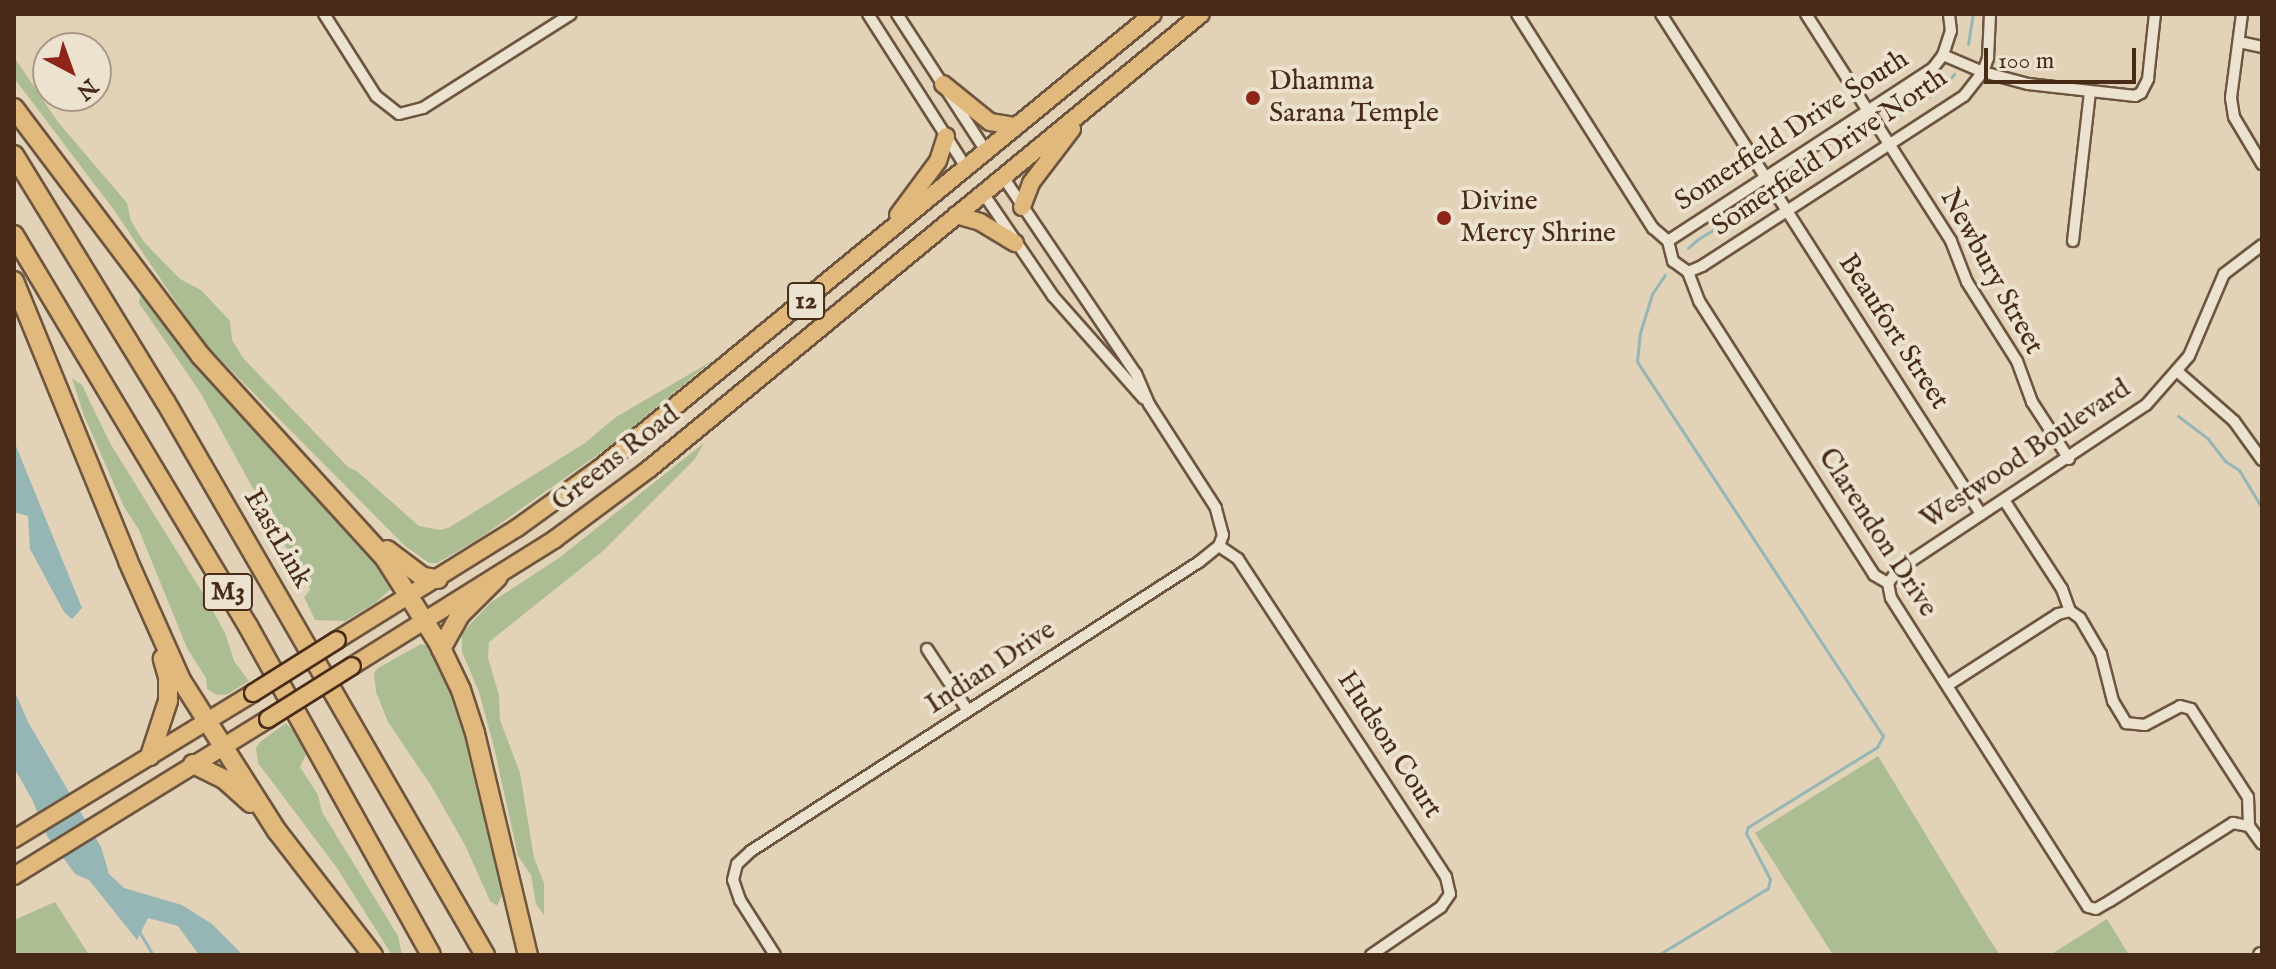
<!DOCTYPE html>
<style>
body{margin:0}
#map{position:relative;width:2276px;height:969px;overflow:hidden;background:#e2d2b7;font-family:"IM FELL English",serif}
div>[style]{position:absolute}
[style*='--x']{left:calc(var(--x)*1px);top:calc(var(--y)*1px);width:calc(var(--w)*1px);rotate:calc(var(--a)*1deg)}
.green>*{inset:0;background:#adbd93}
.water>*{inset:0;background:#96b6b6}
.stream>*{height:3px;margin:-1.5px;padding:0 1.5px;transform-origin:1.5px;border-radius:1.5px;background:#96b6b6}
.roads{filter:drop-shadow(2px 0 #6e553f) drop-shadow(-2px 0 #6e553f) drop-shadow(0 2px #6e553f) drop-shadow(0 -2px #6e553f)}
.street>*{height:10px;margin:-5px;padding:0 5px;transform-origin:5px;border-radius:5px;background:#ece2d0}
.secondary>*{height:14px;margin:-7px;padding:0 7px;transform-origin:7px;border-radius:7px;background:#ece2d0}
.primary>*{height:16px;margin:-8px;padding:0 8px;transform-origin:8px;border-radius:8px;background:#e1b97c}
.highway>*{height:18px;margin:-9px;padding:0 9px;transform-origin:9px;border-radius:9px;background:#e1b97c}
.bridges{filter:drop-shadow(2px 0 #472b17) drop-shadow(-2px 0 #472b17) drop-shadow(0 2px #472b17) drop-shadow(0 -2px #472b17)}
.primary-bridge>*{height:16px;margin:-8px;padding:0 8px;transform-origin:8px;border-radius:8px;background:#e1b97c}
.dots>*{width:22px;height:22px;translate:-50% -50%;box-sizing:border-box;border:4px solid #ece2d0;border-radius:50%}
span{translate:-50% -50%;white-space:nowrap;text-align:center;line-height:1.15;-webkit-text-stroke:8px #ece2d0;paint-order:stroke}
.shield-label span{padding:2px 6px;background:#ece2d0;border:2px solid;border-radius:6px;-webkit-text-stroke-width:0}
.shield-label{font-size:26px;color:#472b17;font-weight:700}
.poi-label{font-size:28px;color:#472b17}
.left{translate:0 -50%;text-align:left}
.street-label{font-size:28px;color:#472b17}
.frame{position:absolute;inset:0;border:16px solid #472b17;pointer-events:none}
.north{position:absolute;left:32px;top:32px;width:80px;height:80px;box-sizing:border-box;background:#ece2d0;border:2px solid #aa9986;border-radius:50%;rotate:139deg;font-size:22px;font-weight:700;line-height:32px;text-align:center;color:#472b17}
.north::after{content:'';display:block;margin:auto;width:28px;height:36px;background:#8f2418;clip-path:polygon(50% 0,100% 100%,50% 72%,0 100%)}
.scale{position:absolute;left:1984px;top:48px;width:152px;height:36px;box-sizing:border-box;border:4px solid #472b17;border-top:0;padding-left:10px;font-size:24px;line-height:28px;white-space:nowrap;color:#472b17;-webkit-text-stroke:6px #ece2d0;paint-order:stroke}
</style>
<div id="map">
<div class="green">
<i style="clip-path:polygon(14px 57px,58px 122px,127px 203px,131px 221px,144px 242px,180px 279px,201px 290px,230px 321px,232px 340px,243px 358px,348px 467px,358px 472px,419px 526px,441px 530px,450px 527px,585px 443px,616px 417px,712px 361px,607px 448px,477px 540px,437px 563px,429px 563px,404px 545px,203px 342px,114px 210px,14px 78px)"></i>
<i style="clip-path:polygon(141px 292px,171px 330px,341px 517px,392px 581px,391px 589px,375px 603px,345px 621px,315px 620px,304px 597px,310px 590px,306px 570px,284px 545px,200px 392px,139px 303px)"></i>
<i style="clip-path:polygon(72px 378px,82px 385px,110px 443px,207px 600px,225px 633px,234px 661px,249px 681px,228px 694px,217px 695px,207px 689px,206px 678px,187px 648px,139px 530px,124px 507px,83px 413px)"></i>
<i style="clip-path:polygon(704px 443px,695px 459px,603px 551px,489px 642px,488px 658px,499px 695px,500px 720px,520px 773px,534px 858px,544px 883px,544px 915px,536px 904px,531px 875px,518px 856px,494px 747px,479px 692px,462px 652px,462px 633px,490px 603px,559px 558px)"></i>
<i style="clip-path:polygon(421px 644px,434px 648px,454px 679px,505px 888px,497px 906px,490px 901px,466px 847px,432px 787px,388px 722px,376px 692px,374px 673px,378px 668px)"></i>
<i style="clip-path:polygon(286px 723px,298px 736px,306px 754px,300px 767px,318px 795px,322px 812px,398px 936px,402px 955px,392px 955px,337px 868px,258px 763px,256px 748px,260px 742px)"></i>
<i style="clip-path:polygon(1878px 756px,1988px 937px,2000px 955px,1833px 955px,1755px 833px)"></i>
<i style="clip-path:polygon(55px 902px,89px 955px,14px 955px,14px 920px)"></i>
<i style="clip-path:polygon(2107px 919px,2129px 955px,2050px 955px)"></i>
</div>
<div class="water">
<i style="clip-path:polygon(14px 441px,82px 608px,72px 619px,64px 612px,30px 549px,28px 516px,14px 512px)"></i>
<i style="clip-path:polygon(14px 690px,28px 722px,101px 847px,109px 874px,124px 888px,182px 905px,212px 924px,243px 955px,199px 955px,178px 926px,148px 918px,137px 940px,89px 880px,75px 874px,47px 836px,32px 799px,14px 768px)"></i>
</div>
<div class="stream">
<i style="--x:1968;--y:44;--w:30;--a:-81"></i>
<i style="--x:1889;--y:121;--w:61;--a:-31.6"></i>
<i style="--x:1941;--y:89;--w:20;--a:-49"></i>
<i style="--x:1787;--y:185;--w:94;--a:-32"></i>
<i style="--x:1688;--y:248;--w:13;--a:-42"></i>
<i style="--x:1698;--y:239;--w:76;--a:-31"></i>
<i style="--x:2178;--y:416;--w:38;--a:37"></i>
<i style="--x:2208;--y:439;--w:28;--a:52"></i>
<i style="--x:2225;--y:461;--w:17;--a:33"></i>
<i style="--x:2239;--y:470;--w:44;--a:58.8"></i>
<i style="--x:139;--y:931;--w:28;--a:60"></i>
<i style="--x:1658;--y:955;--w:129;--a:-31.3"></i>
<i style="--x:1768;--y:888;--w:9;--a:-77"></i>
<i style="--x:1770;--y:879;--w:52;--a:-117.6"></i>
<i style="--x:1746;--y:833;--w:6;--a:-72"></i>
<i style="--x:1748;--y:827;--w:152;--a:-31.8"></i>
<i style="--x:1877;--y:747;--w:13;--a:-61"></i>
<i style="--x:1883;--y:736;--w:448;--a:-123.3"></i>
<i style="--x:1637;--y:361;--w:28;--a:-84"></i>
<i style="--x:1640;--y:333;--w:41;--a:-72.9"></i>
<i style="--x:1652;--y:294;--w:23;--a:-56"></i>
</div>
<div class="roads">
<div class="street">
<i style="--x:324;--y:14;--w:97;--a:57.6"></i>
<i style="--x:376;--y:96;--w:29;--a:38"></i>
<i style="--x:399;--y:114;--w:25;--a:-14"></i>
<i style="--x:423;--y:108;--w:175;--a:-32.4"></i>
<i style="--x:868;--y:14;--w:182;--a:57.4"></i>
<i style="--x:897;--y:14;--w:163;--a:57"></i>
<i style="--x:1517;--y:14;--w:254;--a:57.6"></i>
<i style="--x:1653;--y:228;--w:20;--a:41"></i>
<i style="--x:1661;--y:14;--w:594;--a:57.38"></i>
<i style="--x:1806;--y:14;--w:269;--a:57.4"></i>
<i style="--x:1951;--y:241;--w:44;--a:68.7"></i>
<i style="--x:1967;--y:282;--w:93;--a:57.7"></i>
<i style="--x:2017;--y:361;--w:44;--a:69.9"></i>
<i style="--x:2032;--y:402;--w:68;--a:57"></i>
<i style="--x:2242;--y:14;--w:85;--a:97.5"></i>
<i style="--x:2231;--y:98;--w:19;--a:81"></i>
<i style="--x:2234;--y:117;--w:55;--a:59.2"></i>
<i style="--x:2239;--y:42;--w:24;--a:12"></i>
<i style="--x:1943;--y:55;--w:43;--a:23"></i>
<i style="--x:1983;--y:72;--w:47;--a:14.9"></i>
<i style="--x:2028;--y:84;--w:108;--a:6.4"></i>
<i style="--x:2135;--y:96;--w:7;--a:-27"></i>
<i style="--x:2141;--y:93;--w:16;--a:-63"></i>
<i style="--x:2148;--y:79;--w:65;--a:-83.9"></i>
<i style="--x:983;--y:193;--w:125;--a:55.8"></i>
<i style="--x:1053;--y:296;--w:137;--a:48.5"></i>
<i style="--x:1668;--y:241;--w:21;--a:76"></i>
<i style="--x:1673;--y:261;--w:19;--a:36"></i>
<i style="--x:1688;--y:272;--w:31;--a:69"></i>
<i style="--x:1699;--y:301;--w:325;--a:57.4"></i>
<i style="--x:1874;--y:575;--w:16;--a:30"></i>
<i style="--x:1888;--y:583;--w:15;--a:79"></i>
<i style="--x:1891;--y:598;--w:366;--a:57.5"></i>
<i style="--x:2088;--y:907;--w:8;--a:14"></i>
<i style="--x:2096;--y:909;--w:16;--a:-30"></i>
<i style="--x:2110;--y:901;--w:146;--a:-32.4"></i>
<i style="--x:2233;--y:823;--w:16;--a:11"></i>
<i style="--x:2249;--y:826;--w:22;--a:54"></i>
<i style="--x:1668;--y:241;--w:316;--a:-33.1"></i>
<i style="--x:1933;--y:68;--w:16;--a:-52"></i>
<i style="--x:1943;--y:55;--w:25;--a:-72"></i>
<i style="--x:1951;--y:31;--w:17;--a:-97"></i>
<i style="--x:2073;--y:241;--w:150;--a:-83.5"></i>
<i style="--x:1688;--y:272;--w:15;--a:-23"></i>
<i style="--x:1702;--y:266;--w:312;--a:-33"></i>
<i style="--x:1964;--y:96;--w:31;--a:-52"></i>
<i style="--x:1983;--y:72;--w:15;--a:-70"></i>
<i style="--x:1988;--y:58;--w:44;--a:-87.4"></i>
<i style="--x:2178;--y:372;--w:74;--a:41.2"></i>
<i style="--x:2234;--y:421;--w:48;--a:54.3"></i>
<i style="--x:2004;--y:500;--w:106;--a:56.9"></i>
<i style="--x:2062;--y:589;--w:23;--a:70"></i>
<i style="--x:1219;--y:546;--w:23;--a:34"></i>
<i style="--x:1238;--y:559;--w:380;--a:56.8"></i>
<i style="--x:1446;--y:877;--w:17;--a:77"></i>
<i style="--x:1450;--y:894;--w:16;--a:125"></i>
<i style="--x:1441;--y:907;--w:85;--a:145.6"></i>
<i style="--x:1888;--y:583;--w:18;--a:-52"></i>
<i style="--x:1899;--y:569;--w:296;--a:-33.6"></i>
<i style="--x:2146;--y:405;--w:65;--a:-48.7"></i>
<i style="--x:2189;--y:356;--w:89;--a:-66.9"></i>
<i style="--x:2224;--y:274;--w:48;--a:-37.3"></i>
<i style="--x:927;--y:649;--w:74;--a:56.5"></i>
<i style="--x:1948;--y:685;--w:131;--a:-32.8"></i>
<i style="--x:2058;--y:614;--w:12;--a:-14"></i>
<i style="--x:2070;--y:611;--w:12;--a:35"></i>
<i style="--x:2080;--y:618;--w:42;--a:59.7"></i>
<i style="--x:2101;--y:654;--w:49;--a:75.7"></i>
<i style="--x:2113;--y:701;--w:26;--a:59"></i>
<i style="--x:2126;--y:723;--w:19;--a:6"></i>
<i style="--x:2145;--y:725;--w:40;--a:-28"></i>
<i style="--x:2180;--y:706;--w:11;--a:15"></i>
<i style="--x:2191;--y:709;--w:105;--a:57.1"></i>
<i style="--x:2248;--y:797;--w:29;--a:88"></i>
<i style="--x:775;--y:955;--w:65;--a:-122.5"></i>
<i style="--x:740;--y:900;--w:21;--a:-109"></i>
<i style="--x:733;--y:880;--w:16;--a:-76"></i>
<i style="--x:737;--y:864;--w:19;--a:-43"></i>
<i style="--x:751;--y:851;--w:533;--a:-32.83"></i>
<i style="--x:1199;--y:562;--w:26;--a:-39"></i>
<i style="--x:1219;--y:546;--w:12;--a:-70"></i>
<i style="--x:1223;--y:535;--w:28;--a:-105"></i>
<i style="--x:1216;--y:508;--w:124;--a:-122.8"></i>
<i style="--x:1149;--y:404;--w:33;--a:-113"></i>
<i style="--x:1136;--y:374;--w:238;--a:-124"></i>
</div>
<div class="secondary">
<i style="--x:2261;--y:955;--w:1;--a:0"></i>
</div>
<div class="primary">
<i style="--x:943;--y:84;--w:60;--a:39"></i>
<i style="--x:990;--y:122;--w:26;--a:9"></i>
<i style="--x:1022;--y:207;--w:26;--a:-69"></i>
<i style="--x:1031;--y:183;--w:68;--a:-52.8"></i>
<i style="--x:898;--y:215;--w:67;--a:-53.5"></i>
<i style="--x:938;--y:161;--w:26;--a:-72"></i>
<i style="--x:956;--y:215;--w:25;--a:16"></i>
<i style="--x:980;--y:222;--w:41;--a:31"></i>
<i style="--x:337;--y:640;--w:212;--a:-31.9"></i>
<i style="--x:517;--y:528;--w:102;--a:-35.9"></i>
<i style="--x:600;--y:468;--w:715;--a:-39.39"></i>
<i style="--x:352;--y:666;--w:239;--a:-32"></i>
<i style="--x:555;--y:539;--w:117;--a:-36.7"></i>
<i style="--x:649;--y:469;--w:715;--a:-39.5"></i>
<i style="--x:14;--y:839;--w:280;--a:-31.4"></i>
<i style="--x:14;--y:876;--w:299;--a:-31.7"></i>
</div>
<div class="highway">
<i style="--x:14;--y:108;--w:311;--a:53"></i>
<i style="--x:201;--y:356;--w:272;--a:47.7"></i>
<i style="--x:384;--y:557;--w:103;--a:57.7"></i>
<i style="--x:439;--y:644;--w:51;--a:64.4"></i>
<i style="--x:461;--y:690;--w:45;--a:72"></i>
<i style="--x:475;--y:733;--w:228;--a:76.6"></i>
<i style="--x:14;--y:155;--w:289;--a:58.5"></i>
<i style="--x:165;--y:401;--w:640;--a:59.99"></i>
<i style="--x:14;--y:235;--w:456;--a:59.1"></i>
<i style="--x:248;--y:626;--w:376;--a:60.9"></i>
<i style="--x:14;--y:281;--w:302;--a:67.8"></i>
<i style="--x:128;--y:561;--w:130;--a:66"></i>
<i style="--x:181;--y:680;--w:179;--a:57.6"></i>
<i style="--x:277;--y:831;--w:157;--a:52.3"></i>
<i style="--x:387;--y:550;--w:45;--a:36.9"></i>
<i style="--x:423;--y:577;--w:15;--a:8"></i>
<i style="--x:441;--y:649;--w:38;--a:-61"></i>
<i style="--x:459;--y:616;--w:55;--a:-45"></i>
<i style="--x:150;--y:756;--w:58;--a:-71.9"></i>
<i style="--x:168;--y:701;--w:24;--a:-90"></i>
<i style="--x:168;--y:677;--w:19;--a:-106"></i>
<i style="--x:193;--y:764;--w:34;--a:26"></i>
<i style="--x:224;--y:779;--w:36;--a:42"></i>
</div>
</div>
<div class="bridges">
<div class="primary-bridge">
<i style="--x:253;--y:693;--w:99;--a:-32.2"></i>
<i style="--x:268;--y:719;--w:99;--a:-32.2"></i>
</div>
</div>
<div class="dots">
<i style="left:1253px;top:98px;background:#8f2418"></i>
<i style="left:1444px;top:218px;background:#8f2418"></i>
</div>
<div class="shield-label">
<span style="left:806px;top:301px">12</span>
<span style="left:228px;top:592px">M3</span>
</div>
<div class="poi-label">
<span class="left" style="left:1269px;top:98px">Dhamma<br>Sarana Temple</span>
<span class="left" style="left:1460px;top:218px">Divine<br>Mercy Shrine</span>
</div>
<div class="street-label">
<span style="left:1792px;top:131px;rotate:-33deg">Somerfield Drive South</span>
<span style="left:1830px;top:153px;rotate:-34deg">Somerfield Drive North</span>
<span style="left:1991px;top:272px;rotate:61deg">Newbury Street</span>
<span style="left:1893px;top:332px;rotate:57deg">Beaufort Street</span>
<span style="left:2026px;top:455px;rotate:-34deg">Westwood Boulevard</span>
<span style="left:616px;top:459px;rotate:-38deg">Greens Road</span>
<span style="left:1877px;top:533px;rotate:57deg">Clarendon Drive</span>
<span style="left:277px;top:539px;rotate:60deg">EastLink</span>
<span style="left:991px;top:668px;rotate:-33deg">Indian Drive</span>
<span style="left:1389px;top:745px;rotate:57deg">Hudson Court</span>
</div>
<div class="frame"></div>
<div class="north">N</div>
<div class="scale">100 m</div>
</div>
